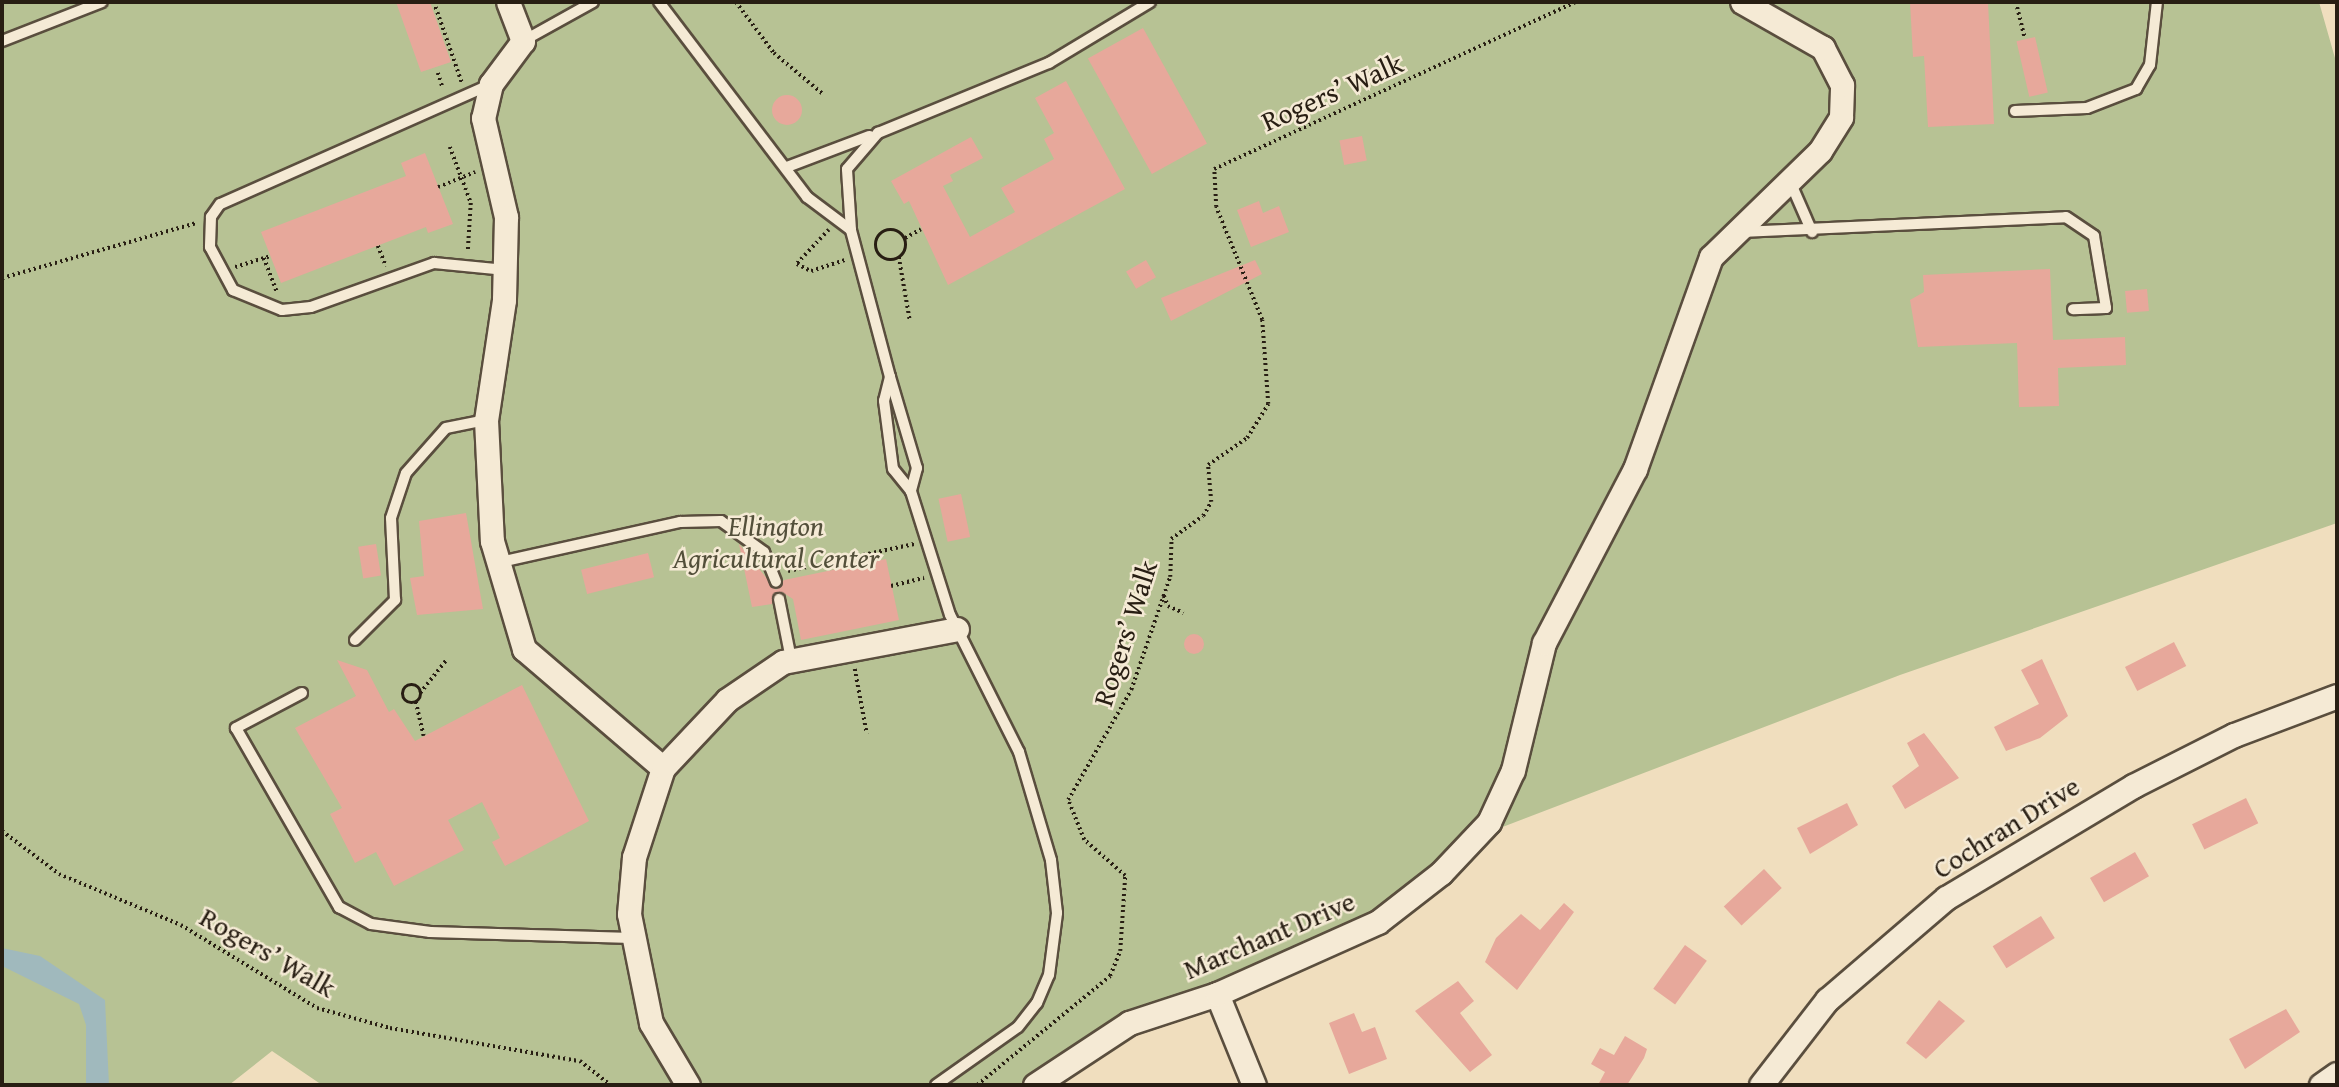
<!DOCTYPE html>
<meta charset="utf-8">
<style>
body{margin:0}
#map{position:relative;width:2339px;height:1087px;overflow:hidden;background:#f0debe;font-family:"Gentium Book Plus",serif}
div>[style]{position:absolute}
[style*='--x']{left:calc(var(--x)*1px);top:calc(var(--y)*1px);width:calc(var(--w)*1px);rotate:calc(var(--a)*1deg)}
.green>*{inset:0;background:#b7c294}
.water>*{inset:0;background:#a0b9bd}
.building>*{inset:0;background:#e7a89b;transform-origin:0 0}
.round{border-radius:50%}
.path>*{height:3.5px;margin-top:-1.75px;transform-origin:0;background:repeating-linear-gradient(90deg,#281e13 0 2px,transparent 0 5.5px)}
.path>.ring{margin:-1.75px;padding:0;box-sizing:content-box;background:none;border:3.5px solid #281e13;border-radius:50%}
.roads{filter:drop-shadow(2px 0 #5a4e3e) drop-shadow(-2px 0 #5a4e3e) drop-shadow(0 2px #5a4e3e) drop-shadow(0 -2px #5a4e3e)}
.lane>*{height:10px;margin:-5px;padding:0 5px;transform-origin:5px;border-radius:5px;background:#f5ead5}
.street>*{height:23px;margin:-11.5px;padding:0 11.5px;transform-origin:11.5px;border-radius:11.5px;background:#f5ead5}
span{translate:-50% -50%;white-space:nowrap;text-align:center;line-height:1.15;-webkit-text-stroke:5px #f5ead5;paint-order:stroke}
.street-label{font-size:28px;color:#281e13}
.park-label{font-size:28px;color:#534f3a;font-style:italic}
.frame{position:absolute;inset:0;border:4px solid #281e13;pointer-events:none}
</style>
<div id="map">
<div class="green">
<i style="clip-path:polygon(2px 2px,2319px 2px,2337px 65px,2337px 523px,1900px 675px,1479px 836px,1378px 922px,1160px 1011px,1035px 1085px,322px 1085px,272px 1051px,229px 1085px,2px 1085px)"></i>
</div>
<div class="water">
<i style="clip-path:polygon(2px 948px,40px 956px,105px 1000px,109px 1085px,86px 1085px,86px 1025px,79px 1004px,2px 966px)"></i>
</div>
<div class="building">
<i style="clip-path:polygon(396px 2px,430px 2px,451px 62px,421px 72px)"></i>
<i style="clip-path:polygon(1910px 2px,1988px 2px,1994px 124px,1928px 127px,1924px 56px,1913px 57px)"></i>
<i style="left:1143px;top:28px;width:132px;height:63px;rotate:61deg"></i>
<i style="left:2035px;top:37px;width:57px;height:19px;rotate:77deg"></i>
<i style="clip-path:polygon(1066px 81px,1125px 189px,948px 285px,909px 201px,904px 204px,891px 181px,971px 137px,983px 158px,950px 175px,953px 181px,943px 186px,970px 237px,1015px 212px,1001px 188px,1054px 159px,1044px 139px,1054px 133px,1035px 98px)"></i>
<i class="round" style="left:772px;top:95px;width:30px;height:30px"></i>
<i style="left:1362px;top:136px;width:25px;height:23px;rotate:79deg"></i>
<i style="clip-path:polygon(425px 153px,453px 224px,428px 233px,426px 227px,281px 283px,261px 232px,406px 176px,401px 163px)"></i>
<i style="clip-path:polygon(1259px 201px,1263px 213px,1279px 206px,1289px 232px,1251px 247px,1237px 210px)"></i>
<i style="left:1146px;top:260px;width:20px;height:23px;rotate:60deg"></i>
<i style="clip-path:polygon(1255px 260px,1262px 274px,1171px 321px,1161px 298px)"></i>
<i style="clip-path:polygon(2050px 269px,2053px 340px,2125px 337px,2126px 365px,2058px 368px,2059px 406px,2019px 407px,2017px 343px,1918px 347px,1910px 300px,1924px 292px,1923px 275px)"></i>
<i style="left:2147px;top:289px;width:22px;height:22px;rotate:85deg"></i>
<i style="left:961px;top:494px;width:44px;height:23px;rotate:78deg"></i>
<i style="clip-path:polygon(466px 513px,483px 609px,417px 615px,410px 578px,424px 576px,419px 521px)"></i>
<i style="left:376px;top:544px;width:32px;height:18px;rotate:81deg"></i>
<i style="clip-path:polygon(739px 544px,776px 590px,784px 580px,886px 559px,899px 620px,801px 640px,793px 599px,782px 592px,773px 594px,772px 604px,752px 607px)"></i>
<i style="left:648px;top:553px;width:25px;height:69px;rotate:76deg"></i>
<i class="round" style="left:1184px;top:634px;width:20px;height:20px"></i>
<i style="left:2174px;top:642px;width:27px;height:55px;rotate:63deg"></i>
<i style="clip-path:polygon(2042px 659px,2068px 716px,2040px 738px,2006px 751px,1994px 727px,2039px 704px,2021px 670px)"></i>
<i style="clip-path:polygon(337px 660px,367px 670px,389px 712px,394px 709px,415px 741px,522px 685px,589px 821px,505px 866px,492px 842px,500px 838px,482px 802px,448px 820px,464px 850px,394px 886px,376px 852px,355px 863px,330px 814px,342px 808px,295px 728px,356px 696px)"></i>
<i style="clip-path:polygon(1924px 733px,1959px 778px,1905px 809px,1892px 786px,1919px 766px,1907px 743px)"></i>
<i style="left:2246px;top:798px;width:28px;height:60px;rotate:64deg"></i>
<i style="clip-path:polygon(1847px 803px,1858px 825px,1810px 854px,1797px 828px)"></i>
<i style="left:2135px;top:852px;width:28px;height:52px;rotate:60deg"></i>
<i style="left:1764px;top:869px;width:26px;height:55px;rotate:47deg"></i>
<i style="clip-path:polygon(1564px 903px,1574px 912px,1517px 990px,1485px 962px,1496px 938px,1521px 914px,1540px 930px)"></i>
<i style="left:2041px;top:916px;width:26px;height:57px;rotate:58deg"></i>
<i style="left:1685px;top:945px;width:27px;height:54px;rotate:36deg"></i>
<i style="clip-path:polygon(1458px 981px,1474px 1001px,1460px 1013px,1492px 1055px,1470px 1072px,1415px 1011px)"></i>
<i style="clip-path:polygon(1939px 1000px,1965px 1021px,1926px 1059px,1906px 1043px)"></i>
<i style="clip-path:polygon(2286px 1009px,2300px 1032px,2245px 1069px,2229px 1039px)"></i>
<i style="clip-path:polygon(1354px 1013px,1362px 1032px,1375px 1027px,1387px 1059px,1349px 1074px,1329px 1023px)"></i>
<i style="clip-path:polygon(1625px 1036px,1647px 1049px,1644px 1058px,1627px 1085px,1598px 1085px,1605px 1072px,1591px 1064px,1600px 1048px,1614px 1055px)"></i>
</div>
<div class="path">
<i style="--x:434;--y:2;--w:86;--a:70.9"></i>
<i style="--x:736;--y:2;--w:64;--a:53.3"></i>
<i style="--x:774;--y:53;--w:64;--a:39.9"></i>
<i style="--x:2016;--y:2;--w:38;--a:76"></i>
<i style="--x:438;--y:73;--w:16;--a:72"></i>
<i style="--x:450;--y:147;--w:60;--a:69.4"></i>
<i style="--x:471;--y:203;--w:49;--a:93.5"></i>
<i style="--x:438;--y:187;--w:40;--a:-22"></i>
<i style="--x:829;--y:230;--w:47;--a:133.3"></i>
<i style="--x:797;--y:264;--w:16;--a:27"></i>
<i style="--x:811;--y:271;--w:36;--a:-18"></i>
<i class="ring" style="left:876px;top:230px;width:26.5px;height:26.5px"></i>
<i style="--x:905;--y:238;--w:18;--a:-29"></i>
<i style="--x:378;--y:246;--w:22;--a:68"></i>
<i style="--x:899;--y:257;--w:65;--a:80.2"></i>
<i style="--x:264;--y:258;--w:36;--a:69"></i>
<i style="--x:235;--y:267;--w:37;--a:-17"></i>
<i style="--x:2;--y:278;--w:203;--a:-15.8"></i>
<i style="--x:788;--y:571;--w:129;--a:-12.1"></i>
<i style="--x:891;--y:586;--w:34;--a:-14"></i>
<i style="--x:1164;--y:596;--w:11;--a:68"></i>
<i style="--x:1168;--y:606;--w:17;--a:24"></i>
<i style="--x:855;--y:669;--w:66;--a:79.5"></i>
<i class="ring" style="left:403px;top:685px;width:14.5px;height:14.5px"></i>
<i style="--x:420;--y:693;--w:43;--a:-51.5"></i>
<i style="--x:416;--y:702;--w:35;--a:77"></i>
<i style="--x:2;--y:831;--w:71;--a:37"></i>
<i style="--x:59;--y:874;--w:132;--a:22.7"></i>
<i style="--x:181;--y:925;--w:159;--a:31.4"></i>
<i style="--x:317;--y:1008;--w:76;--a:15.3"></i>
<i style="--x:390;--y:1028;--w:193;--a:9.9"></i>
<i style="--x:580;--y:1061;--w:39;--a:38"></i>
<i style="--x:977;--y:1085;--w:172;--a:-39.3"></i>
<i style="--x:1110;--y:976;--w:27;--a:-68"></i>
<i style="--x:1120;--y:951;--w:75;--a:-86.2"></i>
<i style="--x:1125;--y:876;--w:55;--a:-138.7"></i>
<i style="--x:1084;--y:840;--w:43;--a:-111.8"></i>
<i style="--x:1068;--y:800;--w:127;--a:-60.2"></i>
<i style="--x:1131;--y:690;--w:120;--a:-71"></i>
<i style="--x:1170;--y:577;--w:38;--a:-88"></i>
<i style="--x:1171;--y:539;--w:39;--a:-36"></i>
<i style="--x:1203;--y:516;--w:16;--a:-60"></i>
<i style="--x:1211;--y:502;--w:37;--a:-95"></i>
<i style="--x:1208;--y:465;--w:47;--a:-34.7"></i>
<i style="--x:1247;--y:438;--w:40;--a:-58"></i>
<i style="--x:1268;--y:404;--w:84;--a:-94.1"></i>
<i style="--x:1262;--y:320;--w:122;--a:-112.2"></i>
<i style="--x:1216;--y:207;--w:38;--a:-93"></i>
<i style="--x:1214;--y:169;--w:399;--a:-24.8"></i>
</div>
<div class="roads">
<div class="lane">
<i style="--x:659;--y:2;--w:245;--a:52.8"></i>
<i style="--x:807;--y:197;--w:55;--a:36.9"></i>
<i style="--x:2;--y:41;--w:107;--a:-21.3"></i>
<i style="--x:523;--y:41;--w:80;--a:-29.1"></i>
<i style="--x:489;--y:85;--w:294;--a:156.1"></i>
<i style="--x:220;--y:204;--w:16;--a:125"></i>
<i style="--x:211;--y:217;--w:30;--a:92"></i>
<i style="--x:210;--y:247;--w:49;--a:61.9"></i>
<i style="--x:233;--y:290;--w:53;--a:22.2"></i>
<i style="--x:282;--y:310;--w:29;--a:-6"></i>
<i style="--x:311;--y:307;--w:131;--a:-19.7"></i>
<i style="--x:434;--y:263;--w:72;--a:5.6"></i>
<i style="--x:2015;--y:111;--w:72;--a:-2.4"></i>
<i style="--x:2087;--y:108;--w:53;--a:-21.2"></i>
<i style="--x:2136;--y:89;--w:28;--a:-60"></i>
<i style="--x:2150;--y:65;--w:63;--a:-83.7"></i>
<i style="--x:787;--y:167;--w:88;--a:-20.7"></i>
<i style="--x:1789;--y:179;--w:58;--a:66.5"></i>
<i style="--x:1741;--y:232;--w:325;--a:-2.6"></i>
<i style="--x:2066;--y:217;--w:34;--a:34"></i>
<i style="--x:2094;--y:236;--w:73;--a:80.5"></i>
<i style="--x:2106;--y:308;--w:33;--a:178"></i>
<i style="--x:890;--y:377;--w:95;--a:73.5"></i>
<i style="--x:917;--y:468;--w:24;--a:105"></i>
<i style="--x:496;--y:563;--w:189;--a:-12.6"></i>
<i style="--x:680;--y:522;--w:41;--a:-1.4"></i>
<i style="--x:721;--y:521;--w:53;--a:35.8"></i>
<i style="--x:764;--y:552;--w:32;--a:68"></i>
<i style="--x:779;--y:599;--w:61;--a:78.7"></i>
<i style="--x:355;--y:640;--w:57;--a:-45"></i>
<i style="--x:395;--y:600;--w:82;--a:-92.8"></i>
<i style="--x:391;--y:518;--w:47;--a:-71.6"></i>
<i style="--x:406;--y:473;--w:60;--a:-48.4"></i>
<i style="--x:446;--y:428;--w:41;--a:-11.3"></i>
<i style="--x:302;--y:693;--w:75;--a:152.1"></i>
<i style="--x:236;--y:728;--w:207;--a:60.1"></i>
<i style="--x:339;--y:907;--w:36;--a:28"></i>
<i style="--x:371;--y:924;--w:60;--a:7.7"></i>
<i style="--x:430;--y:932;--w:202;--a:1.7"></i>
<i style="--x:936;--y:1085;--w:100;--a:-35.3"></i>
<i style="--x:1018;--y:1027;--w:31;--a:-52"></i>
<i style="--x:1037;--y:1003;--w:30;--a:-67"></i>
<i style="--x:1049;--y:975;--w:63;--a:-82.6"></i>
<i style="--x:1057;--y:913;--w:53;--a:-96.5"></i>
<i style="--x:1051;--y:860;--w:113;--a:-106.5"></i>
<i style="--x:1019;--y:752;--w:153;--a:-116.7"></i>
<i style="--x:950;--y:615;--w:130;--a:-107.5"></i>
<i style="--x:911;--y:491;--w:28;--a:-129"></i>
<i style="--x:893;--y:469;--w:69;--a:-97.5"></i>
<i style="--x:884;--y:401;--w:25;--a:-76"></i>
<i style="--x:890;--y:377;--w:152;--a:-104.9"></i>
<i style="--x:851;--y:230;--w:61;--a:-93.8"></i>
<i style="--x:847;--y:169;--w:48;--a:-49.3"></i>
<i style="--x:878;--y:133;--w:185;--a:-22.3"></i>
<i style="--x:1049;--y:63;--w:118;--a:-31.1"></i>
</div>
<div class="street">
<i style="--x:508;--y:2;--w:42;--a:69"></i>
<i style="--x:523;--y:41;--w:54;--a:126.7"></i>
<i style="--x:491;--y:84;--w:35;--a:103"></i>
<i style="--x:483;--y:118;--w:102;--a:76.9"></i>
<i style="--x:506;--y:217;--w:83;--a:91.4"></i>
<i style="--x:504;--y:300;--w:121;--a:98.5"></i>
<i style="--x:486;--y:420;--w:121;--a:87.2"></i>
<i style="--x:492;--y:541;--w:113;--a:73.5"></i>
<i style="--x:524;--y:649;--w:183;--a:40.6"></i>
<i style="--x:663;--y:768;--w:94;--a:108"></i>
<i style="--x:634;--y:857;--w:57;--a:95"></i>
<i style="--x:629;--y:914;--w:111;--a:78.6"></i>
<i style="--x:651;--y:1023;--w:72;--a:59.2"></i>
<i style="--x:663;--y:768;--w:93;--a:-46.7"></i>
<i style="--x:727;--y:700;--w:68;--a:-34.2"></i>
<i style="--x:783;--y:662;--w:177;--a:-10.7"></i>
<i style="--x:1217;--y:994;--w:98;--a:67.9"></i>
<i style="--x:1035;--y:1085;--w:113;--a:-33.4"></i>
<i style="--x:1129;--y:1023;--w:93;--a:-18.2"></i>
<i style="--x:1217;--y:994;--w:176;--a:-24.1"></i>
<i style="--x:1378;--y:922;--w:80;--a:-37.9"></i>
<i style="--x:1441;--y:873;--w:70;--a:-46.7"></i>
<i style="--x:1489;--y:822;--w:57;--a:-65.2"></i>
<i style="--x:1513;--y:770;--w:131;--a:-76.3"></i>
<i style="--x:1544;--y:643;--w:196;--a:-62.4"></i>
<i style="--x:1635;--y:469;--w:225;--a:-70.3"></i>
<i style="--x:1711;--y:257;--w:152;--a:-44.2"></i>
<i style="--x:1820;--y:151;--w:40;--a:-58"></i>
<i style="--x:1841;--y:117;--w:32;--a:-88"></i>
<i style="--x:1842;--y:85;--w:42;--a:-117.2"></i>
<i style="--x:1823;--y:48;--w:93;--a:-150.4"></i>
<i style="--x:1761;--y:1085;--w:108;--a:-52.2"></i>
<i style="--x:1827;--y:1000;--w:157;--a:-40.6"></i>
<i style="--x:1946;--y:898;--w:218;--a:-30.9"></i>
<i style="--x:2133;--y:786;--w:113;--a:-26.8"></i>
<i style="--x:2234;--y:735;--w:110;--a:-20.7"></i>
<i style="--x:2321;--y:1085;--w:19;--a:-35"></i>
</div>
</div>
<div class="street-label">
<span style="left:1332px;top:92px;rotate:-24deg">Rogers’ Walk</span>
<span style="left:1125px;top:633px;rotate:-72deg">Rogers’ Walk</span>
<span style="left:2006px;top:827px;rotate:-32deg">Cochran Drive</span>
<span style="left:1269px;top:935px;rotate:-23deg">Marchant Drive</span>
<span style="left:268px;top:952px;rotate:30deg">Rogers’ Walk</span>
</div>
<div class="park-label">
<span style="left:776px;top:542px">Ellington<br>Agricultural Center</span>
</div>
<div class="frame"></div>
</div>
